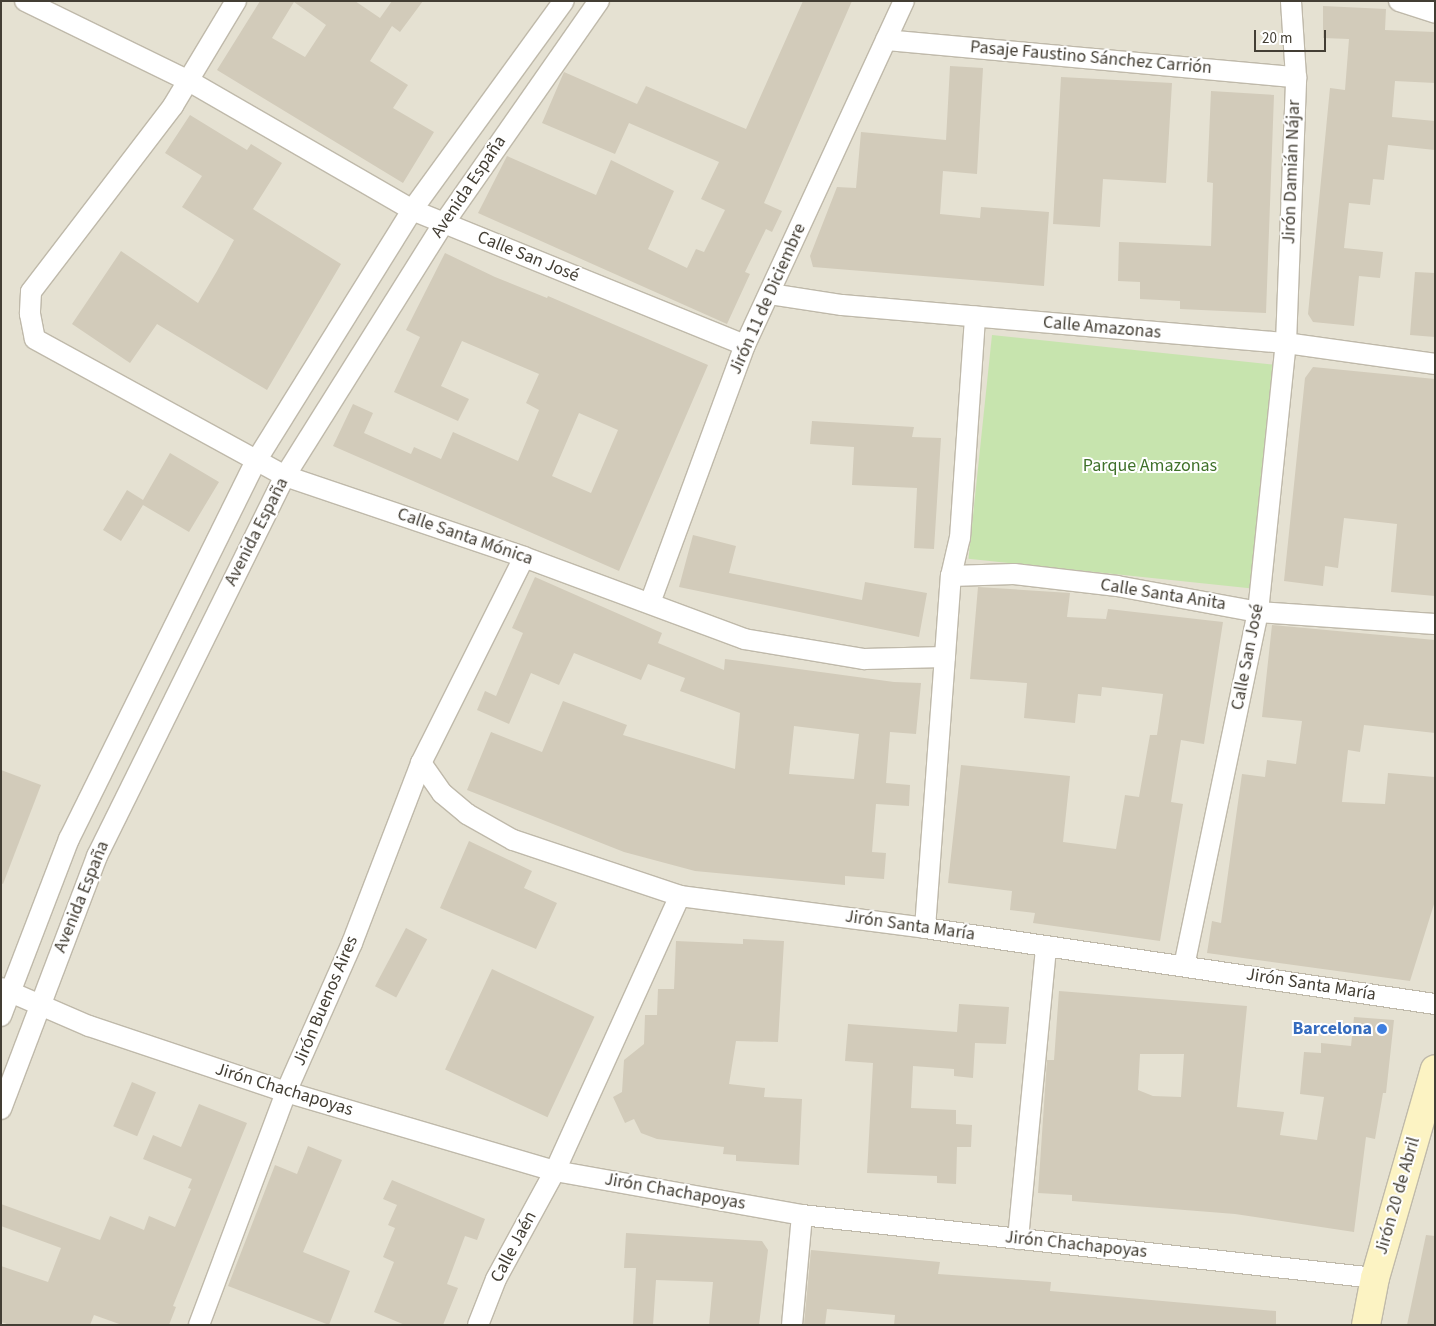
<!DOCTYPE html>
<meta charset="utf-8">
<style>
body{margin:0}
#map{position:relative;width:1436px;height:1326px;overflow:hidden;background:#f1eee4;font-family:"Source Sans 3",sans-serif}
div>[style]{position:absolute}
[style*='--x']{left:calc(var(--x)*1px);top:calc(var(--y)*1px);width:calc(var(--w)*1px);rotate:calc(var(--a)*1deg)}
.residential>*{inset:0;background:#e5e1d2;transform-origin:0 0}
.green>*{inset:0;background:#c7e4ae;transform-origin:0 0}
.building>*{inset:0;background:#d2cbba;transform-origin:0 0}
.roads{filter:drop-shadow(1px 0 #bfb9aa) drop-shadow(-1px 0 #bfb9aa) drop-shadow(0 1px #bfb9aa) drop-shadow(0 -1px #bfb9aa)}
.street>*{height:20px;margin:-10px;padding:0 10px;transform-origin:10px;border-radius:10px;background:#fff}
.secondary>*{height:28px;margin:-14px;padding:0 14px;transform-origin:14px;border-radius:14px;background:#fcf3c3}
.dots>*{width:14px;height:14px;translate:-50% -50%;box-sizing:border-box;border:2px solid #fff;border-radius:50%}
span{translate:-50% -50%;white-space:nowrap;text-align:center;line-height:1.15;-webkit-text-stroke:4px #fff;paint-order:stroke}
.street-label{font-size:18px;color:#433e34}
.park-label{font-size:18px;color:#3f712a}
.shop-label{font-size:18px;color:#366cbe;font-weight:700}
.right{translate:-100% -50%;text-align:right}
.frame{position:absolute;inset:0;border:2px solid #433e34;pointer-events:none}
.scale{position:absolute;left:1254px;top:30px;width:72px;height:22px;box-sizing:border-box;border:2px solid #433e34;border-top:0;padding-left:6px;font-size:15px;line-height:18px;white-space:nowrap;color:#433e34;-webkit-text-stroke:4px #fff;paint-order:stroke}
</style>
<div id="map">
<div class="residential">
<i style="left:1px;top:1px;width:1434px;height:1324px"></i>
</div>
<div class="green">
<i style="left:992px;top:335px;width:290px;height:225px;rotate:6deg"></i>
</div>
<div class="building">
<i style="clip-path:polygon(evenodd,260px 1px,355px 1px,380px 18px,392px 1px,423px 1px,400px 32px,392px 26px,370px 61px,408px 85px,393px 108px,434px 132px,403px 183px,217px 70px,260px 1px,294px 2px,326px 25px,305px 57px,272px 38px,294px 2px)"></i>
<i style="clip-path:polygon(803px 1px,852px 1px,764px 203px,782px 211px,772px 232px,766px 229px,745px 272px,750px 274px,727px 324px,478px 213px,507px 156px,596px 195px,611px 160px,674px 191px,648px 249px,687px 268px,696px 249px,704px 252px,725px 210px,701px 199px,719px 162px,629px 123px,615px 154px,542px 123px,564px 72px,637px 104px,646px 86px,746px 129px)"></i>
<i style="clip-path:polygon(1323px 6px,1386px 9px,1385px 30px,1435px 32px,1435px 83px,1395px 81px,1392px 117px,1435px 121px,1435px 150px,1388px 145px,1384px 180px,1373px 179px,1370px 205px,1349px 203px,1344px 248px,1383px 252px,1380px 278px,1359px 276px,1354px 326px,1313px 322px,1308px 314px,1330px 88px,1345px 90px,1349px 39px,1323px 38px)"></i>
<i style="clip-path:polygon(950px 66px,983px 68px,977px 174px,943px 171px,940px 214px,980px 218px,981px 207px,1049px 212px,1044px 286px,813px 267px,810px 256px,837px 187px,856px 188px,861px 132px,946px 140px)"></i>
<i style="clip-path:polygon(1061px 77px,1172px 83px,1166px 183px,1103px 179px,1100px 227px,1053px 224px)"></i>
<i style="clip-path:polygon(1211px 91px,1274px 95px,1266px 313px,1180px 309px,1180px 301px,1140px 299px,1140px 282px,1118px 281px,1119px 242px,1211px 246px,1213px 183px,1207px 182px)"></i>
<i style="clip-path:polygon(190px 115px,247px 150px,251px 144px,282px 163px,253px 209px,341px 264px,267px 390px,157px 324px,130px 363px,72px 324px,121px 251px,198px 303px,217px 271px,234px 240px,182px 207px,202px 176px,165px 153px)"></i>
<i style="clip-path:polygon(evenodd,445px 253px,495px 277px,547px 298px,548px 296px,708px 365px,619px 571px,333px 446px,353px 404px,373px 413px,364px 433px,411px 454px,414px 447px,441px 459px,453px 432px,518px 461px,539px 410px,526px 403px,539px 374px,462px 341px,441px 386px,469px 399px,458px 421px,394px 392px,420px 337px,406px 330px,445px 253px,579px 413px,618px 430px,591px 493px,552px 476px,579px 413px)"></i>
<i style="clip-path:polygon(1415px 272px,1435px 273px,1435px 337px,1410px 335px)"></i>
<i style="clip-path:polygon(1313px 367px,1435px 379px,1435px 596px,1391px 592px,1397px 524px,1344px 518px,1338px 568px,1325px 566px,1323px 586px,1284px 581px,1305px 378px)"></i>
<i style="clip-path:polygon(812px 421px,914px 427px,912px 437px,941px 438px,934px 549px,914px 548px,917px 488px,852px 485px,854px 447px,810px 444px)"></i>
<i style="clip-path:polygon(170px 453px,219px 482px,189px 532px,143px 505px,121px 541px,103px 530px,127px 490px,143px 500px)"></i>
<i style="clip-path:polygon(693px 535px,736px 546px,729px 573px,862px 600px,865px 582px,927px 593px,919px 637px,679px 587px)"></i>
<i style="clip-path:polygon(evenodd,535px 577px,662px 633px,658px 643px,724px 670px,725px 659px,894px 682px,921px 683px,916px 734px,890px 732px,886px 783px,910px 785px,909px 806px,876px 804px,872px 852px,886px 853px,884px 879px,845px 876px,845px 885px,695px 871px,624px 852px,467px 790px,491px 732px,542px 752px,563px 701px,627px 725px,623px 735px,735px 769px,740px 713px,680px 691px,685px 678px,648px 664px,641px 680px,574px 653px,559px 685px,531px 673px,509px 724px,477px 710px,485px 691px,496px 696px,523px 633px,512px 628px,535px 577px,794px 726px,859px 734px,854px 779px,789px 774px,794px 726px)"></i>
<i style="clip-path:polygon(978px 587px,1070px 593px,1067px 617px,1106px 619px,1108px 609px,1223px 622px,1204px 744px,1181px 740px,1171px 802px,1183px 804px,1160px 941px,1033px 923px,1035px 913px,1010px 910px,1012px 891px,948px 883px,961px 765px,1070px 776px,1063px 842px,1116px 849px,1125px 795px,1139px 797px,1150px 735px,1157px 735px,1163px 694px,1102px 687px,1101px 696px,1078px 694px,1075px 723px,1024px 718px,1027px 683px,970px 679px)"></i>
<i style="clip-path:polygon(1272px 625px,1435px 640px,1435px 733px,1364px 725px,1360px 752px,1348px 750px,1342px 802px,1385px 804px,1388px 773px,1435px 777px,1435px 901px,1410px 981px,1207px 953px,1212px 921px,1221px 923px,1242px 774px,1265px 777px,1267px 760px,1296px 764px,1302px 721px,1262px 717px)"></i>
<i style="clip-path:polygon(1px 770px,41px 785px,3px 884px,1px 883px)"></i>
<i style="clip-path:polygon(469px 841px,532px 871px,524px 888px,557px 903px,536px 949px,440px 908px)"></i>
<i style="left:406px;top:928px;width:24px;height:66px;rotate:28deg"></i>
<i style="clip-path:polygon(743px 939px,784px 941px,778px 1042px,736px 1041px,729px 1084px,765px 1088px,764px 1097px,802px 1099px,799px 1165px,736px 1161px,736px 1155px,723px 1154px,724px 1147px,657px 1139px,641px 1133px,634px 1119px,625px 1123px,613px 1097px,622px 1092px,624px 1060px,644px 1044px,645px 1015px,657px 1015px,658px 989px,674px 989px,676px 941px,743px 944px)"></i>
<i style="left:492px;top:969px;width:113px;height:111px;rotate:25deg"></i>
<i style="clip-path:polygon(evenodd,1059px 991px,1247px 1006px,1237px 1107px,1284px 1112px,1280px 1135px,1317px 1140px,1324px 1097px,1300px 1094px,1304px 1052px,1321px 1053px,1321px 1043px,1351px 1046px,1354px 1017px,1394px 1020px,1386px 1093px,1383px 1093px,1375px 1139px,1366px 1137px,1354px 1232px,1235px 1214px,1072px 1201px,1072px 1195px,1038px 1193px,1047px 1060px,1054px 1060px,1059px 991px,1140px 1054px,1184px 1054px,1181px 1097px,1153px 1096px,1138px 1090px,1140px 1054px)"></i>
<i style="clip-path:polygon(959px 1004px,1009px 1007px,1006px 1044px,975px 1043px,973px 1078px,954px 1076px,954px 1069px,913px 1066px,911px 1108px,956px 1110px,956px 1124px,972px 1125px,971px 1147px,957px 1147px,956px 1184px,937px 1183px,937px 1176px,867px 1173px,873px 1063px,845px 1061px,848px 1024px,957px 1032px)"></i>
<i style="left:132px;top:1082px;width:26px;height:48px;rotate:23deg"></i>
<i style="clip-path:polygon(199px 1104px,247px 1123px,173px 1306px,176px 1307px,169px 1325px,122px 1325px,94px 1315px,90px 1325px,10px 1325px,1px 1322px,1px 1266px,48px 1282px,61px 1248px,1px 1226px,1px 1204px,100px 1240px,110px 1216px,144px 1230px,149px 1216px,175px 1227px,191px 1189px,188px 1188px,192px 1179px,143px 1159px,153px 1135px,181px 1147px)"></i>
<i style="clip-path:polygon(308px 1146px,342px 1160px,303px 1252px,350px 1271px,329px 1325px,228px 1286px,275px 1165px,297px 1174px)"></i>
<i style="clip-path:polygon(392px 1180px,485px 1219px,477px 1240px,465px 1236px,447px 1284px,458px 1288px,443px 1325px,405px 1325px,374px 1312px,394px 1262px,383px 1257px,395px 1228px,388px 1225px,397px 1205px,383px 1199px)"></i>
<i style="clip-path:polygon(626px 1233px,762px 1241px,768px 1250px,759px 1325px,709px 1325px,713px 1282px,656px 1280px,653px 1325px,633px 1325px,636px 1268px,624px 1268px)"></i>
<i style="clip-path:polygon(1426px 1235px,1435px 1236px,1435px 1325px,1407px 1325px)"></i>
<i style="clip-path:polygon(811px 1250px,940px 1262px,938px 1274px,1051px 1282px,1050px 1291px,1276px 1311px,1276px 1325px,894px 1325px,895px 1315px,827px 1309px,825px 1325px,804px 1325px)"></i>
</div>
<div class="roads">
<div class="street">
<i style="--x:25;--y:1;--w:182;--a:26"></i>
<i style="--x:189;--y:81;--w:258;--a:30"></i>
<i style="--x:412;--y:210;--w:359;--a:22.1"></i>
<i style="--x:236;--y:1;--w:122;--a:121"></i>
<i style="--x:173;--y:106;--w:234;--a:127.4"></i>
<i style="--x:31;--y:292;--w:22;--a:93"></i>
<i style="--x:30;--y:314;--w:25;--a:79"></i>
<i style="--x:35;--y:339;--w:285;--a:28.7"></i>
<i style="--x:285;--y:476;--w:252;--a:18.7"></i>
<i style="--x:524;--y:557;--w:235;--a:20.4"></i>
<i style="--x:744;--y:639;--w:122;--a:9.5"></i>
<i style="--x:864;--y:659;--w:81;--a:-1.4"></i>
<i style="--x:1399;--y:1;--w:38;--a:18"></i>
<i style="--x:886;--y:40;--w:412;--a:5.2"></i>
<i style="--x:770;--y:294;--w:73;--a:8.7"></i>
<i style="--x:842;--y:305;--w:446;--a:4.9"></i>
<i style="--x:1286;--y:343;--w:150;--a:8"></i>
<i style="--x:951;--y:576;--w:63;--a:-1.8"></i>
<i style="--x:1014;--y:574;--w:104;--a:6.6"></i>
<i style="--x:1117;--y:586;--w:143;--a:10.4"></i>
<i style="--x:1258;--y:612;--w:177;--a:3.9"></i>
<i style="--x:650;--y:603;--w:275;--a:-69.8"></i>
<i style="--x:745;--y:345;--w:379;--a:-65.2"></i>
<i style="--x:421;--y:763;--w:37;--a:55"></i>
<i style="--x:442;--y:793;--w:33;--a:40"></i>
<i style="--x:467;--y:814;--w:53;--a:29.5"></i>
<i style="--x:513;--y:840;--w:176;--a:18.5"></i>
<i style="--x:680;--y:896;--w:247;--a:7.4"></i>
<i style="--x:925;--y:928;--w:516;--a:8.48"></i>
<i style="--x:925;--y:928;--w:353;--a:-85.8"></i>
<i style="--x:951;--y:576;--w:39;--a:-77"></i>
<i style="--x:960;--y:538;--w:222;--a:-86.1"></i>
<i style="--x:1184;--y:966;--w:362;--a:-78.2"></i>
<i style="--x:1258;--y:612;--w:270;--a:-84.1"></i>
<i style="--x:1286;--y:343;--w:266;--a:-87.8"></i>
<i style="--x:1296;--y:77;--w:76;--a:-93.8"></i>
<i style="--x:1;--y:988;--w:96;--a:23.4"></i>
<i style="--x:89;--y:1026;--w:208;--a:18.5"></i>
<i style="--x:286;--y:1092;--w:280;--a:16.4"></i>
<i style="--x:555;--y:1171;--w:251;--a:10.1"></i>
<i style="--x:802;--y:1215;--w:576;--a:6.27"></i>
<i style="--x:1;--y:1016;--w:190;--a:-69"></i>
<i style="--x:69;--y:839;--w:422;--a:-63.7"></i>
<i style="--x:256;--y:461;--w:296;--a:-58.1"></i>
<i style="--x:412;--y:210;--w:258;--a:-54"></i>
<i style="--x:1;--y:1109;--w:271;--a:-69.2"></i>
<i style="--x:97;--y:856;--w:424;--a:-63.7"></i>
<i style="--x:285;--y:476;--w:299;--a:-57.9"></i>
<i style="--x:444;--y:223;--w:271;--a:-55.1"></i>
<i style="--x:1018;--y:1239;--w:294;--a:-84.5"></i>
<i style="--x:199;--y:1325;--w:249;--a:-69.5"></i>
<i style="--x:286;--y:1092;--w:163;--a:-66.1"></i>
<i style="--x:352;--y:943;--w:193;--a:-69"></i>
<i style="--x:421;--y:763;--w:230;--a:-63.4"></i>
<i style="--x:478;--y:1325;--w:49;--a:-68.6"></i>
<i style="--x:496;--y:1279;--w:123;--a:-61.4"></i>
<i style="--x:555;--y:1171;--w:302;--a:-65.6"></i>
<i style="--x:792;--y:1325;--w:110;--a:-84.8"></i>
</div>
<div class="secondary">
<i style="--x:1366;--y:1325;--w:48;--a:-79.2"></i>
<i style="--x:1375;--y:1278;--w:217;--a:-74"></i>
</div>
</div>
<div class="dots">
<i style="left:1382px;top:1029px;background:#3f7fe0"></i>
</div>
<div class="street-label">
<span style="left:1091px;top:58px;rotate:5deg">Pasaje Faustino Sánchez Carrión</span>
<span style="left:1292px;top:172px;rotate:-88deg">Jirón Damián Nájar</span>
<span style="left:469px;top:187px;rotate:-56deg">Avenida España</span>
<span style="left:528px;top:257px;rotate:22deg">Calle San José</span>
<span style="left:768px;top:299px;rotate:-66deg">Jirón 11 de Diciembre</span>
<span style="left:1102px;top:328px;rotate:5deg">Calle Amazonas</span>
<span style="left:257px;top:532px;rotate:-63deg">Avenida España</span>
<span style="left:465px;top:537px;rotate:19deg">Calle Santa Mónica</span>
<span style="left:1163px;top:595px;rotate:9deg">Calle Santa Anita</span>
<span style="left:1248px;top:657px;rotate:-79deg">Calle San José</span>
<span style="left:82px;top:897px;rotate:-68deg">Avenida España</span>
<span style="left:910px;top:926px;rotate:8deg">Jirón Santa María</span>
<span style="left:1311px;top:985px;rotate:9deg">Jirón Santa María</span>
<span style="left:326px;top:1001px;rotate:-67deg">Jirón Buenos Aires</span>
<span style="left:284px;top:1090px;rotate:17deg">Jirón Chachapoyas</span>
<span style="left:675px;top:1192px;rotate:10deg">Jirón Chachapoyas</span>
<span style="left:1398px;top:1196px;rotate:-74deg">Jirón 20 de Abril</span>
<span style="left:1076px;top:1245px;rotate:6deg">Jirón Chachapoyas</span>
<span style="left:514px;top:1247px;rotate:-62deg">Calle Jaén</span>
</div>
<div class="park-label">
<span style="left:1150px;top:466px">Parque Amazonas</span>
</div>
<div class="shop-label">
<span class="right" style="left:1372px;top:1029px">Barcelona</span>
</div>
<div class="frame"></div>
<div class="scale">20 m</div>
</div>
